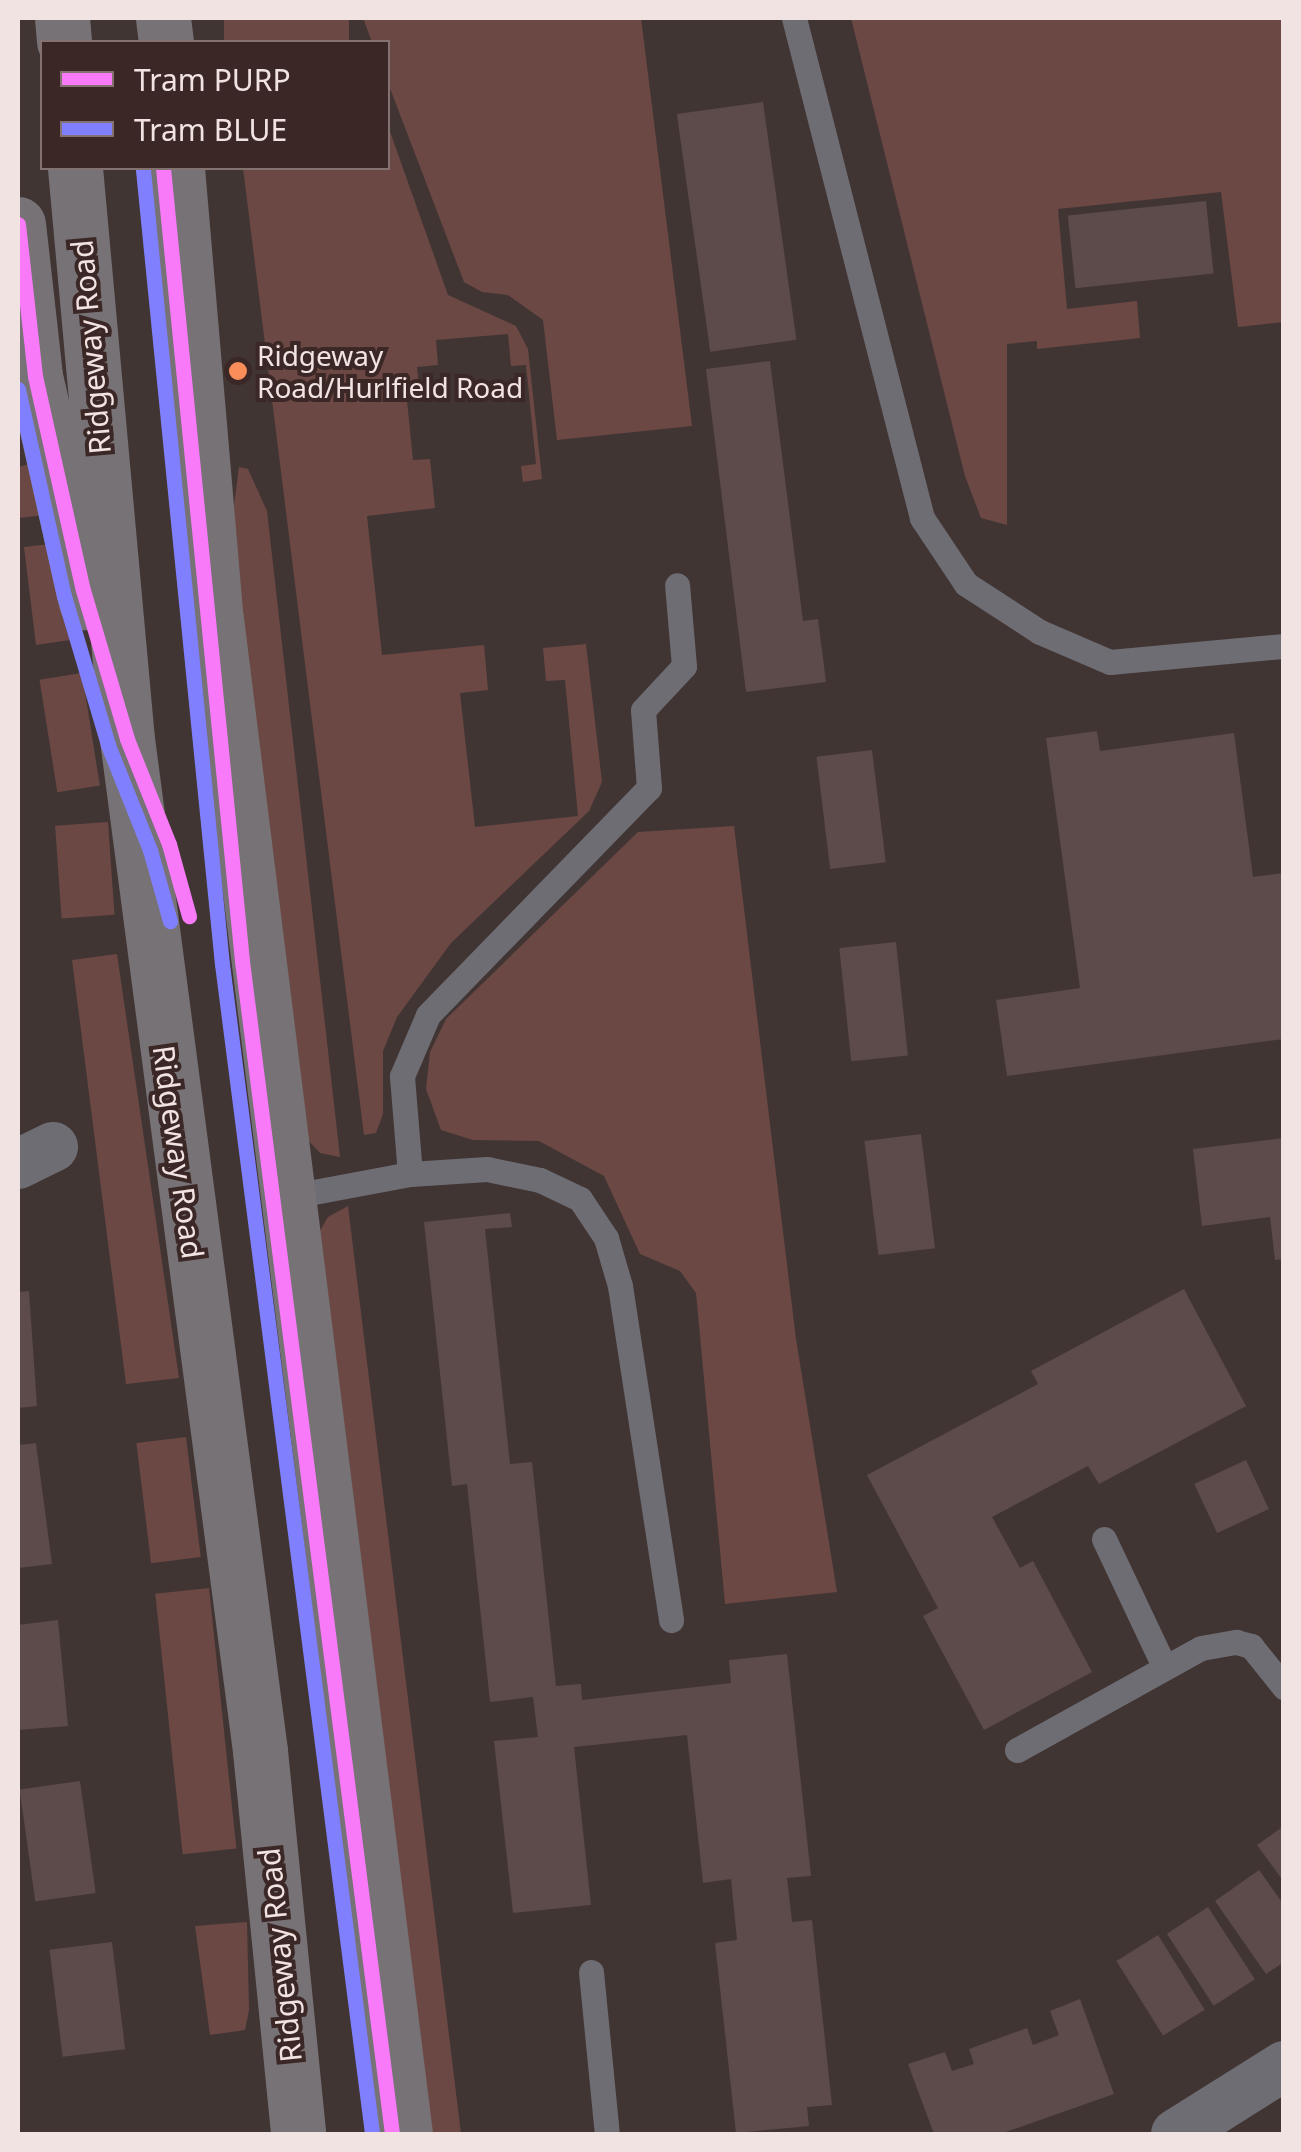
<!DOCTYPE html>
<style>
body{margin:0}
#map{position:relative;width:1301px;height:2152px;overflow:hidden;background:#413534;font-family:"Noto Sans",sans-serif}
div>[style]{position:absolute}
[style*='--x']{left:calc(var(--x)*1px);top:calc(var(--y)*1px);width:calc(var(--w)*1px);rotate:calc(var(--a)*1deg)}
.green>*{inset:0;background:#6b4844;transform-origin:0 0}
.building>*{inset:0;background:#5c4b4a;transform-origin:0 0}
.lane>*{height:25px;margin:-12.5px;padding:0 12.5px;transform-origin:12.5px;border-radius:12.5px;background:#6e6d73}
.street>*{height:50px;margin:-25px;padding:0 25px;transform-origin:25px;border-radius:25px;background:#6e6d73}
.highway>*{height:55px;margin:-27.5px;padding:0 27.5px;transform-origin:27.5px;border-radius:27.5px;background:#777276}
.tram-1>*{height:15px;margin:-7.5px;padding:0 7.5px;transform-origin:7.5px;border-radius:7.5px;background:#f97af9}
.tram-2>*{height:15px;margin:-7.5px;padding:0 7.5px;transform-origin:7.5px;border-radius:7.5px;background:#8080ff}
.dots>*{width:28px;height:28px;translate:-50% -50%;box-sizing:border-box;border:5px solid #3b2725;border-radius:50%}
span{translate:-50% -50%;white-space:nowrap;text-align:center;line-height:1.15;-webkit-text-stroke:8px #3b2725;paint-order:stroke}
.bus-label{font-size:28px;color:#f1e3e1}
.left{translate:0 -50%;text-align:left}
.street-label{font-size:30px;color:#f1e3e1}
.frame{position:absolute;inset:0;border:20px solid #f1e3e1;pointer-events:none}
.legend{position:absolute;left:40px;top:40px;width:350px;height:130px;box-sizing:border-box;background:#3b2725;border:2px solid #847270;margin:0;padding:12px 18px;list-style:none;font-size:30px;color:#f1e3e1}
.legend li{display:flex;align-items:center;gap:20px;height:50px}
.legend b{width:50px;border:2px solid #847270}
</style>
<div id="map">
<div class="green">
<i style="left:224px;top:18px;width:125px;height:24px"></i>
<i style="clip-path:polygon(363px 18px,641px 18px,692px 426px,557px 440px,543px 320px,508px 295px,482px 292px,464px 282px,388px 83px,388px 42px,372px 42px)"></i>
<i style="clip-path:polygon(851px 18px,1283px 18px,1283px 322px,1238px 327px,1221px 192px,1058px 209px,1067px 309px,1137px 301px,1140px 338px,1037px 349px,1037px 341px,1007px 344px,1007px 525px,981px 518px,965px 476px)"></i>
<i style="clip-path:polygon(388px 126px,448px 295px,516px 326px,528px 349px,542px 479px,523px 482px,521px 466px,536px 464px,526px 365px,511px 366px,508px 334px,436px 340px,438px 365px,417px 367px,419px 389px,406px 391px,413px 460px,430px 459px,435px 508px,367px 516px,382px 655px,484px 645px,488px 690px,460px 693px,475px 827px,578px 816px,565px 680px,546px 681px,543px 648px,586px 644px,602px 782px,589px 811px,451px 943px,397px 1017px,383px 1051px,383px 1114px,376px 1133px,364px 1135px,243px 168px,388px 168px)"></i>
<i style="clip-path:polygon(41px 461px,53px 514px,19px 518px,18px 467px)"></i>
<i style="clip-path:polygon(239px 467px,248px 469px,267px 511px,340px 1157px,320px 1153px,308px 1140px,231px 528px)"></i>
<i style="clip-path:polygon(59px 543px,77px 639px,36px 645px,24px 547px)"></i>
<i style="left:82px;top:673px;width:114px;height:43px;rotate:81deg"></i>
<i style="left:108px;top:822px;width:93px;height:53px;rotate:86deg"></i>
<i style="clip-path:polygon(734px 826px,796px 1339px,837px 1592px,725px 1604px,696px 1293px,680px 1271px,640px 1254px,604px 1176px,539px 1141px,473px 1140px,441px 1130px,426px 1089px,430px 1052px,446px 1019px,638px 832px)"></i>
<i style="clip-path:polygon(117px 954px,179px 1378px,126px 1384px,72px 960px)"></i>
<i style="clip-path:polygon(348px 1206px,461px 2134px,425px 2134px,318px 1234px,328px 1217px)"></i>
<i style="left:186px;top:1437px;width:121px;height:50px;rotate:83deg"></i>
<i style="left:209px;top:1588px;width:262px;height:54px;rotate:84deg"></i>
<i style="clip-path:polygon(247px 1922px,249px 2010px,245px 2030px,210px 2035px,195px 1926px)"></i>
</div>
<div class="building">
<i style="left:763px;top:102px;width:240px;height:87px;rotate:82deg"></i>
<i style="left:1206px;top:201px;width:73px;height:139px;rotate:84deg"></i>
<i style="clip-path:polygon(770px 361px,803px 621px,818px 619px,826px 682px,746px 692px,706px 369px)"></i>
<i style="clip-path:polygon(1097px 731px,1100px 751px,1234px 733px,1253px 877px,1284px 873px,1284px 1039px,1007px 1076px,996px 1000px,1080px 988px,1046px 738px)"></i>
<i style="left:872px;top:750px;width:113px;height:56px;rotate:83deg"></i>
<i style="left:896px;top:942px;width:114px;height:57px;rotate:84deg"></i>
<i style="left:921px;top:1134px;width:115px;height:57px;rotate:83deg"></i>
<i style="clip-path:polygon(1284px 1138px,1284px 1259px,1275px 1260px,1270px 1217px,1202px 1226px,1193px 1149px)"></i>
<i style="clip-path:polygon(510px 1213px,512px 1227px,485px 1229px,510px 1464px,532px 1462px,556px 1686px,581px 1684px,582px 1700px,731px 1683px,729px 1660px,787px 1654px,811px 1876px,787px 1878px,792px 1922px,812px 1920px,832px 2105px,807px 2107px,809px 2126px,736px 2133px,715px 1943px,737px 1940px,731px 1879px,703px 1883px,687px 1735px,574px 1747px,591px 1905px,513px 1913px,494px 1741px,538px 1737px,533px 1697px,490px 1702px,467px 1484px,452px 1486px,424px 1222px)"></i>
<i style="clip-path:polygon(1184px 1289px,1246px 1406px,1099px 1484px,1088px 1466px,992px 1517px,1020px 1568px,1033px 1561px,1092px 1672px,984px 1730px,923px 1616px,938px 1608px,867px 1475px,1038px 1384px,1031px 1371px)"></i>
<i style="clip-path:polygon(29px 1291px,37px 1406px,18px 1408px,18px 1292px)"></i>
<i style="clip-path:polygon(36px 1443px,52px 1564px,18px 1568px,18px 1445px)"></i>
<i style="left:1246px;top:1460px;width:54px;height:57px;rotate:65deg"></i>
<i style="clip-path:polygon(58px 1620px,68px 1726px,18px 1730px,18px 1625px)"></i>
<i style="left:80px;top:1781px;width:113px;height:61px;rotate:82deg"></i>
<i style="clip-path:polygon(1284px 1826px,1284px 1882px,1257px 1845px)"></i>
<i style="clip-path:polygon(1259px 1870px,1284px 1905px,1284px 1962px,1266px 1974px,1215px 1901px)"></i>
<i style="left:1208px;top:1907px;width:86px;height:49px;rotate:57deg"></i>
<i style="left:1158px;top:1935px;width:88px;height:49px;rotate:58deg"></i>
<i style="left:112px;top:1942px;width:108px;height:63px;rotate:83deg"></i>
<i style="clip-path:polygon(1080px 1999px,1114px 2094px,1000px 2134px,934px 2134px,908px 2064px,945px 2052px,952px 2071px,974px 2064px,969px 2049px,1027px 2028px,1033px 2045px,1059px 2035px,1050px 2011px)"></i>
</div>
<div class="lane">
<i style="--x:794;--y:18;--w:516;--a:75.64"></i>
<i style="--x:922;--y:518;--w:79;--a:56.3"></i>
<i style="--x:966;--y:584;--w:88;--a:33"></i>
<i style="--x:1040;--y:632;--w:76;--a:23.2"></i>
<i style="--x:1110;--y:662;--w:175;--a:-5.3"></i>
<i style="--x:410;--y:1174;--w:98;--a:-94.7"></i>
<i style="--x:402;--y:1076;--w:66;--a:-66.9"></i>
<i style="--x:428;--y:1015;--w:317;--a:-45.8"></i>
<i style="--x:649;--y:788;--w:78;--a:-94.4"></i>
<i style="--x:643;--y:710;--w:60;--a:-47"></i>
<i style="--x:684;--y:666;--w:81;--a:-94.9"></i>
<i style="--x:287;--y:1197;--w:125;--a:-10.6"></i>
<i style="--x:410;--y:1174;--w:77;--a:-3.7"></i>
<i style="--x:487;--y:1169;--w:54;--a:11.7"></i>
<i style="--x:540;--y:1180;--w:44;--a:25.4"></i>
<i style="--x:580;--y:1199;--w:47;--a:56.3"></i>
<i style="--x:606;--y:1238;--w:50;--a:73.7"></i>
<i style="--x:620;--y:1286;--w:338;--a:81.3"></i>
<i style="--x:1104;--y:1539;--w:140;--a:64.7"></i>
<i style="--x:1017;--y:1750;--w:210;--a:-29"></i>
<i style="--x:1201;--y:1648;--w:36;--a:-10"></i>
<i style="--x:1236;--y:1642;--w:16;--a:15"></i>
<i style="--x:1251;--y:1646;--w:53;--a:51.2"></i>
<i style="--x:591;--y:1972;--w:163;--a:84.4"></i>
</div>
<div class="street">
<i style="--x:18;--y:1164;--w:39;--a:-26"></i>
<i style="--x:1176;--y:2134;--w:128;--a:-32.2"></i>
</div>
<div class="highway">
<i style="--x:62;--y:18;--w:24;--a:85"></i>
<i style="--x:163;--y:18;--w:24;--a:83"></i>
<i style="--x:75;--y:168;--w:573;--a:84.8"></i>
<i style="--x:127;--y:739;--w:1021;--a:82.51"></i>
<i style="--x:260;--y:1751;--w:385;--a:84.3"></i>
<i style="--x:177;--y:168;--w:453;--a:85.1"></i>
<i style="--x:216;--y:619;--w:1527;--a:82.89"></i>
<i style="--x:18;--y:224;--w:153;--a:83.6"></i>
<i style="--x:35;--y:376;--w:232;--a:77.3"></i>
</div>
<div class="tram-1">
<i style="--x:163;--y:168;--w:797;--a:84.31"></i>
<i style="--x:242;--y:961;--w:1183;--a:82.71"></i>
<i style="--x:18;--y:224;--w:153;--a:83.6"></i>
<i style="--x:35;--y:376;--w:219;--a:77.4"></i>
<i style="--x:83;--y:590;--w:155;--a:73.5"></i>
<i style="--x:127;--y:739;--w:113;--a:68.2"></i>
<i style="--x:169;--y:844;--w:75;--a:74.5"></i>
</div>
<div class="tram-2">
<i style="--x:143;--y:170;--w:798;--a:84.32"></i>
<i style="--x:222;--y:964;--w:1180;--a:82.69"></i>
<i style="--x:18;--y:389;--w:212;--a:77.5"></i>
<i style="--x:64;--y:596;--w:155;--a:73.5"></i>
<i style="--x:108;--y:745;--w:113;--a:68.2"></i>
<i style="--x:150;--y:850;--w:74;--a:74.3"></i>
</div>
<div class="dots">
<i style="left:238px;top:371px;background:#fa8e5a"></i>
</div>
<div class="bus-label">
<span class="left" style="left:257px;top:371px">Ridgeway<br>Road/Hurlfield Road</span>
</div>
<div class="street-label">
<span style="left:91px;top:347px;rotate:-95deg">Ridgeway Road</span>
<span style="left:178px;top:1152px;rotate:82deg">Ridgeway Road</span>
<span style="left:280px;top:1955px;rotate:-96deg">Ridgeway Road</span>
</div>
<div class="frame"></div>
<ul class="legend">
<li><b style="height:12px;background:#f97af9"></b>Tram PURP</li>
<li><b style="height:12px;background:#8080ff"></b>Tram BLUE</li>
</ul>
</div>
